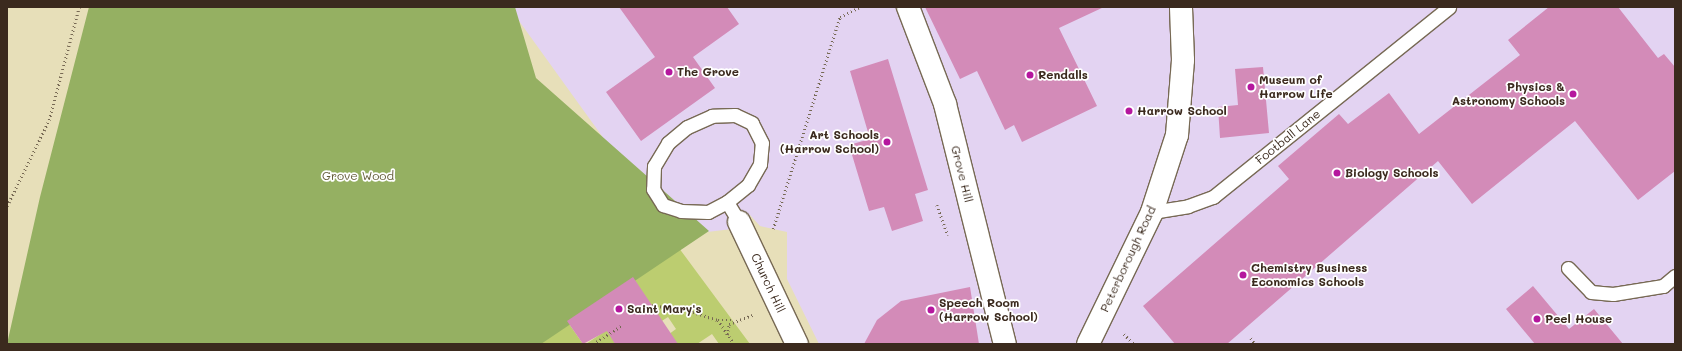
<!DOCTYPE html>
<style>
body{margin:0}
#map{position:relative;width:1682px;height:351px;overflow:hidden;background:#e7dfb9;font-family:Mali,sans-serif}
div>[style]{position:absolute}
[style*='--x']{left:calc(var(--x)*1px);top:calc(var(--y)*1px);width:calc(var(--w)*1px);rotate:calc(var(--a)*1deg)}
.built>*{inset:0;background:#e3d3f2}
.green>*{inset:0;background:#bccd70}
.forest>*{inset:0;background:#95b062}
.building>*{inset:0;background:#d38bb8}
.path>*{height:2.5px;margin-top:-1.25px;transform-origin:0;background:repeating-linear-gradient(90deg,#776954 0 1px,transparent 0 4px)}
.roads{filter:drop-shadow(1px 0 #776954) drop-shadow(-1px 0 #776954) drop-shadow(0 1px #776954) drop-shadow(0 -1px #776954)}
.lane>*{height:13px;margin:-6.5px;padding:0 6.5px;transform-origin:6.5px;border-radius:6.5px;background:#fff}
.street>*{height:22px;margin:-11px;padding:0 11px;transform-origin:11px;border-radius:11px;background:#fff}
.dots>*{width:11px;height:11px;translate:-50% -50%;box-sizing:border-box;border:2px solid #fff;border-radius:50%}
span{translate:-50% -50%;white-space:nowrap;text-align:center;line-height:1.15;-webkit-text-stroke:3.5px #fff;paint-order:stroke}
.poi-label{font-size:12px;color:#3b2a1e;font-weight:700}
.left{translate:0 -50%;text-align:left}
.right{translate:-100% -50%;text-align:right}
.street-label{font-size:12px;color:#3b2a1e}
.park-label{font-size:12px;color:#625b37}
.frame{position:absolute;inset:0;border:8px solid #3b2a1e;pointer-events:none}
</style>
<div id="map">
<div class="built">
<i style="clip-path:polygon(509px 7px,1675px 7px,1675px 344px,819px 344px,787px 279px,787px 232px,760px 226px,750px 215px,732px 229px,674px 236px)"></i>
</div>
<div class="green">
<i style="clip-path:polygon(676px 244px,750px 344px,719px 344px,712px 334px,697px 344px,670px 344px,665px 337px,676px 329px,668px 317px,654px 326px,567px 321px,583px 344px,532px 344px)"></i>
<i style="clip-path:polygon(620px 321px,615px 344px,586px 344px)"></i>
</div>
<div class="forest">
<i style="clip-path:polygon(89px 7px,515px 7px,536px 78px,709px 231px,541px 344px,7px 344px,40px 197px)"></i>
</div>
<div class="building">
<i style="clip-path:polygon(619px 7px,727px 7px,739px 24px,693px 57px,715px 88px,641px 141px,606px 92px,655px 57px)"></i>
<i style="clip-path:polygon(925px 7px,1104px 7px,1059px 28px,1097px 106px,1022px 142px,1014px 125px,1005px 130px,977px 71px,960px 79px)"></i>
<i style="clip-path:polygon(1549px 7px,1618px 7px,1658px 58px,1664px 54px,1675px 67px,1675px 171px,1638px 200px,1575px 121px,1472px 204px,1438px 161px,1227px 344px,1175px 344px,1143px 306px,1289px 179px,1278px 166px,1339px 114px,1348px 124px,1389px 93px,1419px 134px,1520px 55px,1508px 40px)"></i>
<i style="clip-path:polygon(888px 59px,928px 190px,915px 194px,923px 221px,892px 231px,884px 207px,869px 211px,849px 145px,870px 139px,850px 71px)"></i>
<i style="clip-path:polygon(1263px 67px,1269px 133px,1220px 138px,1218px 107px,1238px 105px,1235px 69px)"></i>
<i style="clip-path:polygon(633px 277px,678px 344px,615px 344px,607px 331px,583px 344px,567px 321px)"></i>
<i style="clip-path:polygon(1533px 286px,1569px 329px,1594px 309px,1623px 344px,1535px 344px,1506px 309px)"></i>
<i style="clip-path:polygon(970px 287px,979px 344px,864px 344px,877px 320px,901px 301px)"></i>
</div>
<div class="path">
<i style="--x:937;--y:205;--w:32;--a:70"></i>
<i style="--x:7;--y:206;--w:96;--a:-64"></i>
<i style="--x:49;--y:120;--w:117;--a:-75.1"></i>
<i style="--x:773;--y:229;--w:222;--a:-72.5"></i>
<i style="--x:840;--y:17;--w:22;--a:-27"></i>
<i style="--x:652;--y:305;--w:42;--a:9.7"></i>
<i style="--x:693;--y:312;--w:26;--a:18"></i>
<i style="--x:718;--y:320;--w:29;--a:56"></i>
<i style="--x:718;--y:320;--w:15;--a:0"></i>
<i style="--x:1124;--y:334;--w:14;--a:45"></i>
<i style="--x:727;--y:335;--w:11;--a:-80"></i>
<i style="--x:729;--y:324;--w:26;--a:-21"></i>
<i style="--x:1251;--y:338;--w:7;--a:56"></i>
<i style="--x:593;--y:344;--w:35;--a:-33"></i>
</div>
<div class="roads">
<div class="lane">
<i style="--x:727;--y:202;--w:27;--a:-39"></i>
<i style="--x:748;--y:185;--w:24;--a:-60"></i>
<i style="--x:760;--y:164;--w:21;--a:-85"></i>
<i style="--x:762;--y:143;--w:22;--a:-117"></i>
<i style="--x:752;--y:123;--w:19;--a:-155"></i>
<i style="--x:735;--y:115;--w:23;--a:178"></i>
<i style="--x:712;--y:116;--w:27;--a:156"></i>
<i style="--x:687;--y:127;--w:25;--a:140"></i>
<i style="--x:668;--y:143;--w:27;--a:121"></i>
<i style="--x:654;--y:166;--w:23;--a:92"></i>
<i style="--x:653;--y:189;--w:19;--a:58"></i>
<i style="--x:663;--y:205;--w:19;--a:18"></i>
<i style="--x:681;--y:211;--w:27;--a:2"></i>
<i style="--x:708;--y:212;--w:21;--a:-28"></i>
<i style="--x:727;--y:202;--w:23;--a:59"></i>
<i style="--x:1152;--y:212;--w:36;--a:-9"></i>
<i style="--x:1188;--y:206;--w:27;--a:-20"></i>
<i style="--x:1213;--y:197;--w:303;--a:-38.8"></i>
<i style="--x:1568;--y:268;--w:33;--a:46"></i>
<i style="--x:1591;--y:292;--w:22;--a:5"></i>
<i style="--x:1613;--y:294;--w:51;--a:-9.1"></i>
<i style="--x:1663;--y:286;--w:16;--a:-40"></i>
</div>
<div class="street">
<i style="--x:908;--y:7;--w:104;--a:69.1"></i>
<i style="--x:945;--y:104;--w:247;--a:76"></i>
<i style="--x:739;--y:222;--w:135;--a:64.6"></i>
<i style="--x:1088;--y:344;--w:147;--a:-64.1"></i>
<i style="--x:1152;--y:212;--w:81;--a:-72"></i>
<i style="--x:1177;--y:135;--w:75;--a:-85.4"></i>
<i style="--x:1183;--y:60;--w:53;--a:-92.2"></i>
</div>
</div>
<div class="dots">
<i style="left:669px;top:72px;background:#b5179e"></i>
<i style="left:1030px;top:75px;background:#b5179e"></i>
<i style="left:1251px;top:87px;background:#b5179e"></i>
<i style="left:1573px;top:94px;background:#b5179e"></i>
<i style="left:1129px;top:111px;background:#b5179e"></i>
<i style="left:887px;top:142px;background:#b5179e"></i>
<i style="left:1337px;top:173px;background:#b5179e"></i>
<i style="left:1243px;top:275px;background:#b5179e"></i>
<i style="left:619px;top:309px;background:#b5179e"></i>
<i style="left:931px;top:310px;background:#b5179e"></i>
<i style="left:1537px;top:319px;background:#b5179e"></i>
</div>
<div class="poi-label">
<span class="left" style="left:677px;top:72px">The Grove</span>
<span class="left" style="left:1038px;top:75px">Rendalls</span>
<span class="left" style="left:1259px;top:87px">Museum of<br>Harrow Life</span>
<span class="right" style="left:1565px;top:94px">Physics &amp;<br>Astronomy Schools</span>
<span class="left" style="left:1137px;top:111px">Harrow School</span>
<span class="right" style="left:879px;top:142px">Art Schools<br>(Harrow School)</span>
<span class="left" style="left:1345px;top:173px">Biology Schools</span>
<span class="left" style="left:1251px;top:275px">Chemistry Business<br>Economics Schools</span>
<span class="left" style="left:939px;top:310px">Speech Room<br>(Harrow School)</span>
<span class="left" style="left:627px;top:309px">Saint Mary's</span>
<span class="left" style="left:1545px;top:319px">Peel House</span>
</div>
<div class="street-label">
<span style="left:1288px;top:137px;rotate:-39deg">Football Lane</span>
<span style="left:962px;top:174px;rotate:76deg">Grove Hill</span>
<span style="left:1128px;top:259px;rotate:-65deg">Peterborough Road</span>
<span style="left:768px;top:283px;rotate:65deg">Church Hill</span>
</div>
<div class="park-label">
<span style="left:358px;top:176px">Grove Wood</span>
</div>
<div class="frame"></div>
</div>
